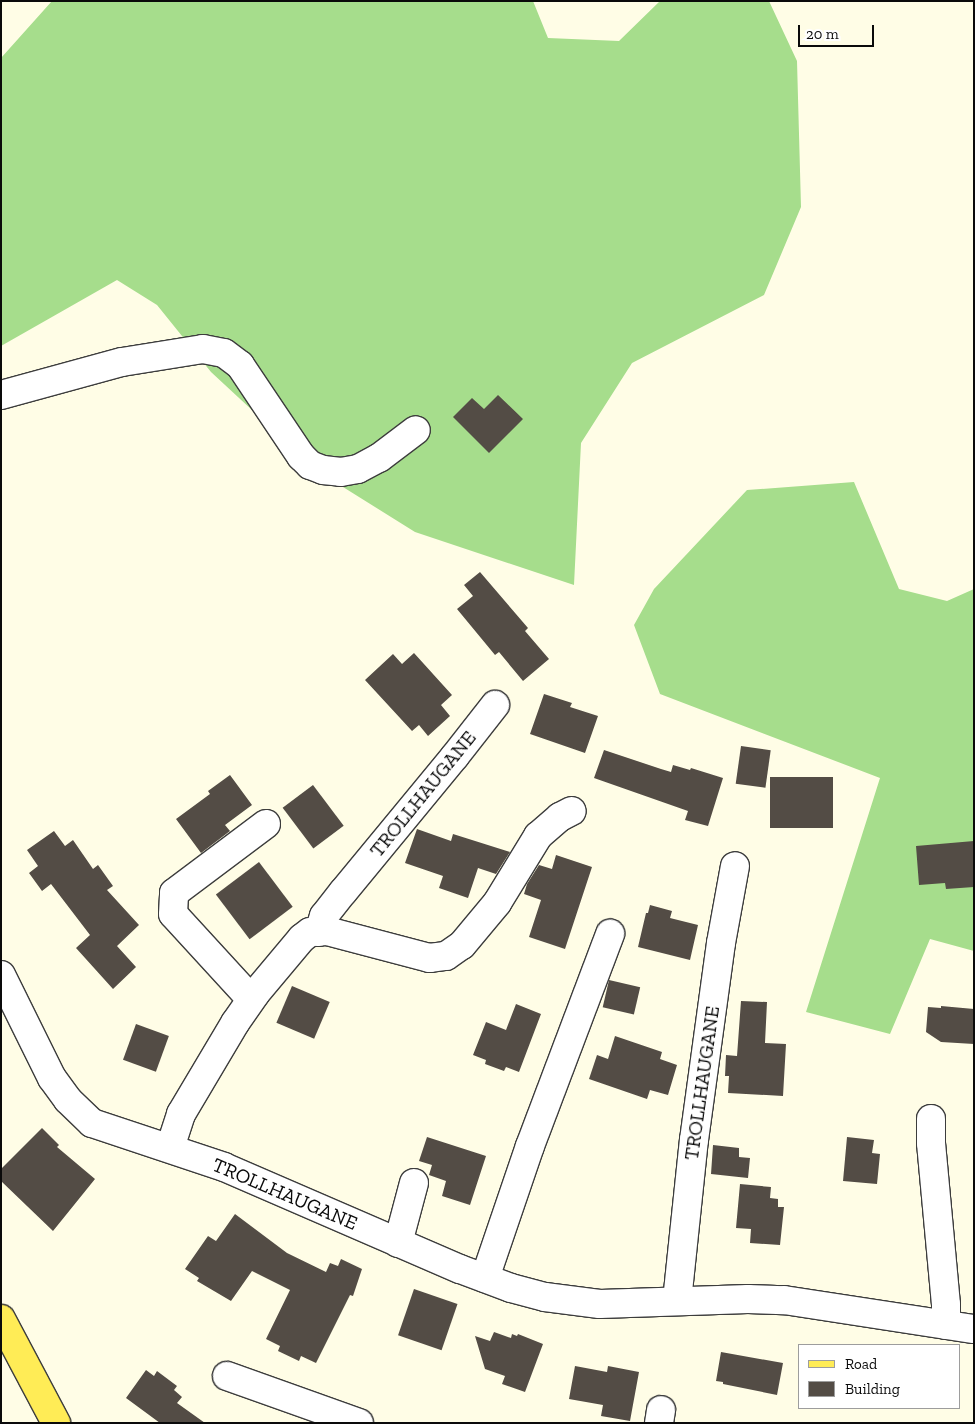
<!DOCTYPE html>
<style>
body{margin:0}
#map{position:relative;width:975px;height:1424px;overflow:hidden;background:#fffde6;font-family:"Zilla Slab",serif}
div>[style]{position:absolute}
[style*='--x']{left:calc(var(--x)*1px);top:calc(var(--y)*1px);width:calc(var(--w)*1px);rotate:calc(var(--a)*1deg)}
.forest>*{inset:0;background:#a6dd8c}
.building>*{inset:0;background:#534c45;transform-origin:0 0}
.roads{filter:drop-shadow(1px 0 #3d3d3d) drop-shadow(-1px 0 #3d3d3d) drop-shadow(0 1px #3d3d3d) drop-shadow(0 -1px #3d3d3d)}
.minor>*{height:28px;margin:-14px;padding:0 14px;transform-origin:14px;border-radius:14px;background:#fff}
.major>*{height:28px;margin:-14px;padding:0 14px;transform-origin:14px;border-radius:14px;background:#ffec56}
span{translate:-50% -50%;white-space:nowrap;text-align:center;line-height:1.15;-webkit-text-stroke:5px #fff;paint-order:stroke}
.street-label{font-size:20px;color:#0a0a0a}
.frame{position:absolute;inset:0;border:2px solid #0a0a0a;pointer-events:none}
.legend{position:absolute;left:798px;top:1344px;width:162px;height:65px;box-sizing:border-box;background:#fff;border:1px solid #9d9d9d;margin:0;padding:6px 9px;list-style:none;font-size:15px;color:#0a0a0a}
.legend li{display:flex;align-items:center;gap:10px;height:25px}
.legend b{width:25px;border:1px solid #9d9d9d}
.scale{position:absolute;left:798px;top:25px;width:76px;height:22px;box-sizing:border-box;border:2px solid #0a0a0a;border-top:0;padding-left:6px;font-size:15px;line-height:18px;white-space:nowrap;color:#0a0a0a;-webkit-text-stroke:4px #fff;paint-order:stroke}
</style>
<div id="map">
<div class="forest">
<i style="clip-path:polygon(52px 1px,533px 1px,548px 38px,619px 41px,660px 1px,769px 1px,797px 61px,801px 207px,764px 295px,632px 363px,581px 443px,574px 585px,415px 532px,319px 472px,211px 372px,157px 305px,117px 280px,1px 346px,1px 58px)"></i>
<i style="clip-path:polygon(854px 482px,899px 589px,947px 601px,974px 589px,974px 951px,930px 939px,890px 1034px,806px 1012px,880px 778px,660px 694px,634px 625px,654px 589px,747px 490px)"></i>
</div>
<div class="building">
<i style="clip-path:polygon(498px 395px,523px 419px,489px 453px,453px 417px,472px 398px,484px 409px)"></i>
<i style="clip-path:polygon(480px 572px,528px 628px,525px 631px,549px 659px,523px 681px,499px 652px,495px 655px,457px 609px,473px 596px,464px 585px)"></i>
<i style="clip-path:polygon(414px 653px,452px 695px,441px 705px,450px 716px,428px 736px,419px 725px,412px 731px,365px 680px,393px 654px,402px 664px)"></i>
<i style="clip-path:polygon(544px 694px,572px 703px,570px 707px,598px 716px,585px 753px,530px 734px)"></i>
<i style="left:741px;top:746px;width:30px;height:38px;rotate:8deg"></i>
<i style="clip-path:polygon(604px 750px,661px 769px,671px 772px,673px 765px,690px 770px,691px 768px,723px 778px,708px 826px,685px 820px,688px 811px,594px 778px)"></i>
<i style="clip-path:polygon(230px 775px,252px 805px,225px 825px,230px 831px,201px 853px,176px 819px,210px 794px,208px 791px)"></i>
<i style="left:770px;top:777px;width:63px;height:51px"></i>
<i style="left:313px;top:785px;width:51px;height:38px;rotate:53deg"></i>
<i style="clip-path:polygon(417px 829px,451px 841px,453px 834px,510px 852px,496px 874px,478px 868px,468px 898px,439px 888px,443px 876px,405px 863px)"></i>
<i style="clip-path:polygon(54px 831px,65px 846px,73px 840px,93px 869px,98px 865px,113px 886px,107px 890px,139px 925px,117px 946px,136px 967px,113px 989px,76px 948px,90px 935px,51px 884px,42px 891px,29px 873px,38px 866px,27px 850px)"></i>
<i style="clip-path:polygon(974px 841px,974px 887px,946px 889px,945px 883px,919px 885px,916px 846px)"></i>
<i style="clip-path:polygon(556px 855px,592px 867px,565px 949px,529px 937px,541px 900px,524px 894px,527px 884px,539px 865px,552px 869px)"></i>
<i style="left:259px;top:862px;width:56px;height:54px;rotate:53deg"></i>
<i style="clip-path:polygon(650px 905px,672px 911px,670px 918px,698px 925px,690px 960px,638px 947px,646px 913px,648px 913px)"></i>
<i style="left:609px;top:980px;width:32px;height:28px;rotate:13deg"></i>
<i style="left:292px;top:986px;width:41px;height:40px;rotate:23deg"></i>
<i style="clip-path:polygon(741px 1001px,767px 1002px,765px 1043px,786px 1044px,783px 1096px,728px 1093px,729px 1076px,725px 1076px,726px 1055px,737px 1056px)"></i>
<i style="clip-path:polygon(516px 1004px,541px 1014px,519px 1072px,506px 1067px,504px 1071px,485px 1064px,486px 1060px,473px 1055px,486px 1022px,506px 1030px)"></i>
<i style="clip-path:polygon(941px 1006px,974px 1009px,974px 1044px,941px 1042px,926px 1032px,928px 1007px,941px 1008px)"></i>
<i style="left:136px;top:1024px;width:35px;height:38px;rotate:20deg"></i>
<i style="clip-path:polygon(615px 1036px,662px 1052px,660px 1059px,677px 1065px,668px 1095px,650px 1090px,647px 1099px,589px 1079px,597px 1055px,608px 1059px)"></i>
<i style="clip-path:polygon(42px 1128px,59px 1145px,57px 1147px,95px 1179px,53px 1231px,1px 1181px,1px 1169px)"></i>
<i style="clip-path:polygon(427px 1137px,486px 1156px,470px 1205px,442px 1196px,446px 1181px,429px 1175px,432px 1165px,419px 1161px)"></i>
<i style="clip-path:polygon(847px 1137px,874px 1140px,872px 1153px,880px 1154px,877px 1184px,843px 1181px)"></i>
<i style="clip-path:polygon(713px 1145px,739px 1148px,739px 1157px,750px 1158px,748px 1178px,711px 1174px)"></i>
<i style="clip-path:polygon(740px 1184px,771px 1187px,770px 1198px,778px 1199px,778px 1207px,784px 1207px,780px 1245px,750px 1243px,751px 1229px,736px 1228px)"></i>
<i style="clip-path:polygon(235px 1214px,287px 1253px,326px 1272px,330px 1263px,338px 1266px,341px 1259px,362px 1269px,353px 1296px,350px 1295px,316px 1363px,301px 1356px,299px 1361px,278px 1351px,280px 1346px,266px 1339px,290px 1290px,252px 1271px,231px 1301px,197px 1281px,199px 1278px,185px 1269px,208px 1236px,216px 1241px)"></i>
<i style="left:414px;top:1289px;width:46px;height:49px;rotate:19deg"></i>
<i style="clip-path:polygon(494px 1332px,511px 1338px,512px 1334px,517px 1336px,518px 1334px,543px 1344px,525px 1392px,502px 1384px,505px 1376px,485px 1369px,475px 1336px,490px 1341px)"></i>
<i style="clip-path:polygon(721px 1352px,783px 1363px,777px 1395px,723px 1384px,723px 1382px,716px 1381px)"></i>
<i style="clip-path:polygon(575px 1366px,607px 1372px,608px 1366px,639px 1372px,630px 1421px,601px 1416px,603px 1405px,569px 1399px)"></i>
<i style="clip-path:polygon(146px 1370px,154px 1376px,157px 1371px,177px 1386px,174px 1390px,182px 1397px,177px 1403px,205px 1423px,160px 1423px,126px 1398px)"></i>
</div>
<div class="roads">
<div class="minor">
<i style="--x:1;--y:395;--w:125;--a:-15.3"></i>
<i style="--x:122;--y:362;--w:82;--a:-9.1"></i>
<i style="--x:203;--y:349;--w:21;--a:11"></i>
<i style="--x:224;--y:353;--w:20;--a:37"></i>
<i style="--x:240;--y:365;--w:110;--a:56.2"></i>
<i style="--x:301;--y:456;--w:13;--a:45"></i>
<i style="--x:310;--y:465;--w:14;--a:21"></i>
<i style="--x:323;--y:470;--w:18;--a:6"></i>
<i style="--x:341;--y:472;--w:17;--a:-10"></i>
<i style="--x:358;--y:469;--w:24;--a:-28"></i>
<i style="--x:379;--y:458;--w:46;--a:-37.1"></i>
<i style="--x:319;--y:932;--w:17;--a:-73"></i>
<i style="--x:324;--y:916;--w:31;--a:-52"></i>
<i style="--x:343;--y:892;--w:176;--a:-50.5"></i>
<i style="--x:455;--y:756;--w:65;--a:-51.9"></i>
<i style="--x:1;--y:975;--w:115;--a:63.7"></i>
<i style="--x:52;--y:1078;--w:27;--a:54"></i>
<i style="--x:68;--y:1100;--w:33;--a:44"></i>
<i style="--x:92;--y:1123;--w:139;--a:18.4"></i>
<i style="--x:224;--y:1167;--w:257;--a:23.4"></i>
<i style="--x:460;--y:1269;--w:54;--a:20.4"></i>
<i style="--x:511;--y:1288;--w:35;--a:15"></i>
<i style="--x:545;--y:1297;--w:55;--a:7.3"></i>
<i style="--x:600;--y:1304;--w:148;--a:-1.9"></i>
<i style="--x:748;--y:1299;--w:36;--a:2"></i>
<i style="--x:784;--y:1300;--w:192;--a:8.7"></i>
<i style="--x:251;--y:999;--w:115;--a:-132.5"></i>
<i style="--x:173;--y:914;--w:21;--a:-87"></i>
<i style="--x:174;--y:893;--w:115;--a:-36.9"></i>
<i style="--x:931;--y:1119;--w:24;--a:90"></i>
<i style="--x:931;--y:1143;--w:163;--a:84.7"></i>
<i style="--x:946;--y:1305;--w:20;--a:90"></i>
<i style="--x:170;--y:1148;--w:36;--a:-72"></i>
<i style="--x:181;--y:1114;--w:106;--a:-59.3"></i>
<i style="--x:235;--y:1023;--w:35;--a:-55"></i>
<i style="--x:255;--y:994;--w:73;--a:-50"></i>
<i style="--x:302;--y:938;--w:10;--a:-37"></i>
<i style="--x:310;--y:932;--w:17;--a:-3"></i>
<i style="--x:327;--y:931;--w:106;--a:14.8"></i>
<i style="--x:429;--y:958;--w:17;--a:-7"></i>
<i style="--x:446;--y:956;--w:19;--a:-35"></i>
<i style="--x:462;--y:945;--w:55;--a:-50.2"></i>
<i style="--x:497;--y:903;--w:79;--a:-58.5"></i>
<i style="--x:538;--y:836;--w:29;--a:-41"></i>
<i style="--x:560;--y:817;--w:13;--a:-27"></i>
<i style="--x:398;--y:1243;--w:62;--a:-75.1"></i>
<i style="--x:485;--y:1278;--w:139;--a:-71.2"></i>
<i style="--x:530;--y:1146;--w:227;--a:-69.3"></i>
<i style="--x:677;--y:1301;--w:162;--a:-84"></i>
<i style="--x:694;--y:1140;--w:199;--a:-82.2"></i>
<i style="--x:721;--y:943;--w:78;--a:-79.7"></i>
<i style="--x:227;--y:1376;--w:140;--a:19.6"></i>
<i style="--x:659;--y:1423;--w:13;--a:-81"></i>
</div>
<div class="major">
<i style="--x:1;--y:1319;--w:118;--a:62.1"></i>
</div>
</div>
<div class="street-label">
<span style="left:423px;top:794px;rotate:-51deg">TROLLHAUGANE</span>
<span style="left:702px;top:1083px;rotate:-82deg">TROLLHAUGANE</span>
<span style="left:285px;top:1194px;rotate:23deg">TROLLHAUGANE</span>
</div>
<div class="frame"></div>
<ul class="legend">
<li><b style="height:6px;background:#ffec56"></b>Road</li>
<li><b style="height:14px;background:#534c45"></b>Building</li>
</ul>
<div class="scale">20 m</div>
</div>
